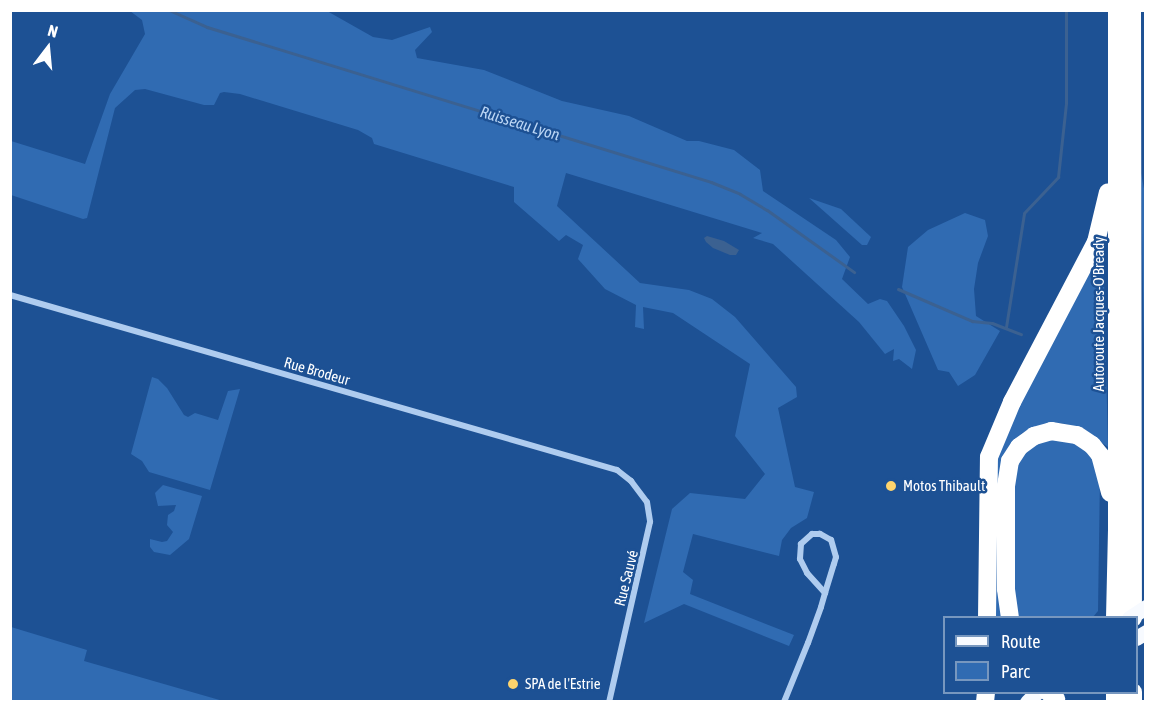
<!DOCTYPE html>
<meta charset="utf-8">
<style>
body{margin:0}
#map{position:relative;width:1156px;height:712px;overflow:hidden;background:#1d5194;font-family:"Asap Condensed",sans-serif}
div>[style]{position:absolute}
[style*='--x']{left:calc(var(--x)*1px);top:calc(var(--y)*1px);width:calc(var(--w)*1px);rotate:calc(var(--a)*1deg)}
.green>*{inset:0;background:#306bb2}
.water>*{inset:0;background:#3b6191}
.stream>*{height:3px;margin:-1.5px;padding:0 1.5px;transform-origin:1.5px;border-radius:1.5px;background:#3b6191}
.street>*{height:6px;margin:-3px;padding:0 3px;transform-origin:3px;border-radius:3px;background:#afccef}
.primary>*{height:15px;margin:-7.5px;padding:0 7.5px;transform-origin:7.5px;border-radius:7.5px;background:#f7faff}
.highway>*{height:18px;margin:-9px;padding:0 9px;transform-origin:9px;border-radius:9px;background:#fff}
.primary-bridge>*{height:15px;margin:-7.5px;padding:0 7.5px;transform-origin:7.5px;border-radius:7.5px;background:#f7faff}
.dots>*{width:16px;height:16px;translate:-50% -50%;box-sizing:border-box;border:3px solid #1d5194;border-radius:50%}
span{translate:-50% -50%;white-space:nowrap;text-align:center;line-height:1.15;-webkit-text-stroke:5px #1d5194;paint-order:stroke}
.street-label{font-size:15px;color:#fff}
.poi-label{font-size:15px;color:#fff}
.left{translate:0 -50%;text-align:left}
.water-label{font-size:16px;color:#bbd6f5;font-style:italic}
.frame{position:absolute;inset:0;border:12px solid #fff;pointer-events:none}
.legend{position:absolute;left:943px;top:616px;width:195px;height:78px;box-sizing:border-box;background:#1d5194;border:2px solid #7797bf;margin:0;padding:8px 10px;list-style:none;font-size:18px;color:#fff}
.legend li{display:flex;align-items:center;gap:12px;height:30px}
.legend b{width:30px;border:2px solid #7797bf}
.north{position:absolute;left:18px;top:18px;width:60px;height:60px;-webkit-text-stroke:4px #1d5194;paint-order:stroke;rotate:16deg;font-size:16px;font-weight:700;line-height:24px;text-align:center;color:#fff}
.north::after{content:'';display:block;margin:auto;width:21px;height:27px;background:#fff;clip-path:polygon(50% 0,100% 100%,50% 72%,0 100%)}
</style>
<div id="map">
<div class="green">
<i style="clip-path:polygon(130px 11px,327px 11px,373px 37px,392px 40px,430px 27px,432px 32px,415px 50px,417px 58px,484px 70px,562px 101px,629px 116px,687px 141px,699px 141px,734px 150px,760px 170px,763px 191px,836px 240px,850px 257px,842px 279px,868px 304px,880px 299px,887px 301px,904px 326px,916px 350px,912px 369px,899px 359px,893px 361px,894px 349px,885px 354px,859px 322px,773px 244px,753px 238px,762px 233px,566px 173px,557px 206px,640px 283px,689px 290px,712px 299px,735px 317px,796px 387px,797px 397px,778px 408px,795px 487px,814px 492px,807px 518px,791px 528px,782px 540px,779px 556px,693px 534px,683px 572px,693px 580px,690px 594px,794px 635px,789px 646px,684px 604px,644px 623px,672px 509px,690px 493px,745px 499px,765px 474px,735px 436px,750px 364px,673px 313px,643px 307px,644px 329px,635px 327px,636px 305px,605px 289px,578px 259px,583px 245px,566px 235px,559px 241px,514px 202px,514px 187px,374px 144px,372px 138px,358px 130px,240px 94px,224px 92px,220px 93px,214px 105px,204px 105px,145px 89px,135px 90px,115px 108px,87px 218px,83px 219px,11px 195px,11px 141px,85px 164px,110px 94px,145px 34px,142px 20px)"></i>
<i style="clip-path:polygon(1141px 173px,1146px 199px,1145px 425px,1145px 408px)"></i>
<i style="clip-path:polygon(809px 198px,841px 209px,871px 237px,867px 245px,862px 245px)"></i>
<i style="clip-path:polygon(965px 213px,985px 220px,988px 236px,978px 263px,974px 289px,976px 316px,1000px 331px,975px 375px,958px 386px,949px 372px,938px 370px,902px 287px,908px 247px,928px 230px)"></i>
<i style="clip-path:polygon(1103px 239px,1108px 447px,1081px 428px,1061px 423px,1034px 428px,1022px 433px,1015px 441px,998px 591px,1002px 617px,992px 618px,992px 480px,1006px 426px)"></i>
<i style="clip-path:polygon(152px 377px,158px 379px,167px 388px,184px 415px,188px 417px,195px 413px,218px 420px,228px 391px,240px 389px,210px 490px,149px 472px,142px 461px,131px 454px)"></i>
<i style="clip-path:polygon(1047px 438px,1072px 440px,1091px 452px,1100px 475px,1098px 611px,1093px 617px,1019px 617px,1015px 606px,1014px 475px,1017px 465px,1029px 448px)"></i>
<i style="clip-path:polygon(163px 485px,202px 496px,189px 539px,170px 555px,154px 552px,150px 547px,150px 539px,162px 542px,167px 541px,173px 532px,167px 525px,168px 515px,174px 511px,176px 505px,158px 506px,155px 493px)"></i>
<i style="clip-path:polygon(11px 627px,87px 650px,84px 661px,223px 701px,11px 701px)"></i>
</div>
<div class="water">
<i style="clip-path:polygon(707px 236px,724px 241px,739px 250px,736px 255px,730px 255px,713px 248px,706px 242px,704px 238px)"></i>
</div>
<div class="stream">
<i style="--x:169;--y:10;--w:42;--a:24.1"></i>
<i style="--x:207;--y:27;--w:527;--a:17.09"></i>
<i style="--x:711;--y:182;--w:31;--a:22"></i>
<i style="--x:740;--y:194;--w:31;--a:31"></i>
<i style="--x:767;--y:210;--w:107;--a:35.5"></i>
<i style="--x:898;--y:289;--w:81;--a:23.4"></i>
<i style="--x:972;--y:321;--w:20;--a:6"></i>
<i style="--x:992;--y:323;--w:31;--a:21"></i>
<i style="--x:1006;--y:327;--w:115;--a:-81"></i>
<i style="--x:1024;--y:213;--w:50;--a:-46.6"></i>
<i style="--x:1058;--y:177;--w:74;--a:-83.8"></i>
<i style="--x:1066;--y:103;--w:93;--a:-90"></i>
</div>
<div class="street">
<i style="--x:10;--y:295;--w:632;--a:16.08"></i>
<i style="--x:617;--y:470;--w:18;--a:38"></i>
<i style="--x:631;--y:481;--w:26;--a:53"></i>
<i style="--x:647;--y:502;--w:20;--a:81"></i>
<i style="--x:650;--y:522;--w:185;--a:102.8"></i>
<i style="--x:784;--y:702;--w:64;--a:-67.9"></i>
<i style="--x:808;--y:643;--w:38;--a:-70"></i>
<i style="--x:821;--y:607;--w:15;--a:-74"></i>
<i style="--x:825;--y:593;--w:30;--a:-73"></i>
<i style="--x:834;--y:564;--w:7;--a:-74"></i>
<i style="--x:836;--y:557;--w:18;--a:-106"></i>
<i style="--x:831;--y:540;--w:13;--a:-151"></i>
<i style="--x:820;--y:534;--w:8;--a:180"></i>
<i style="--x:812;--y:534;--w:15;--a:138"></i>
<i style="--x:801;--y:544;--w:15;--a:94"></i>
<i style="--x:800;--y:559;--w:16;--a:63"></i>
<i style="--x:807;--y:573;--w:27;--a:48"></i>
</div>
<div class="primary">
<i style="--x:1136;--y:638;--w:12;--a:-31"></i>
<i style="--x:1027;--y:702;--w:14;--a:-45"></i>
</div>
<div class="highway">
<i style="--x:1132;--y:10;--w:608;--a:89.91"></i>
<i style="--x:987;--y:618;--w:161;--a:-89.3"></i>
<i style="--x:989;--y:457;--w:60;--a:-67.3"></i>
<i style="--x:1012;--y:402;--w:181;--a:-62.3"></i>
<i style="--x:1096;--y:242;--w:51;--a:-76.5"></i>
<i style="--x:1010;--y:618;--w:29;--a:-98"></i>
<i style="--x:1006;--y:589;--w:103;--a:-90"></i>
<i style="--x:1006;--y:486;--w:25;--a:-81"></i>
<i style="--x:1010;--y:461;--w:17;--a:-57"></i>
<i style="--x:1019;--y:447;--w:19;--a:-36"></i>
<i style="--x:1034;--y:436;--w:18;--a:-16"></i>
<i style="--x:1051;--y:431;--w:26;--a:9"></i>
<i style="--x:1077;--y:435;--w:18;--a:34"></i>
<i style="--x:1092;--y:445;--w:13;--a:51"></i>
<i style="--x:1100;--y:455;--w:39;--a:75"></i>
<i style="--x:1115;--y:618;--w:88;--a:-88.7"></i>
<i style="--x:1117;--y:530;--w:520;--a:-90"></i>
<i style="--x:1048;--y:692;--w:11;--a:41"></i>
<i style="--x:1115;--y:692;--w:10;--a:90"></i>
<i style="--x:985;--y:702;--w:10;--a:-84"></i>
<i style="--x:1133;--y:702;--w:10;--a:-90"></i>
</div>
<div class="primary-bridge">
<i style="--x:1129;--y:618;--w:20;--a:-33"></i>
</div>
<div class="dots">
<i style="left:891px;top:486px;background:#fed46d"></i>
<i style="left:513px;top:684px;background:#fed46d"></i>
</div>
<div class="street-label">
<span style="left:1099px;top:314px;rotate:-90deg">Autoroute Jacques-O'Bready</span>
<span style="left:317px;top:371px;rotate:16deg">Rue Brodeur</span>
<span style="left:626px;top:578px;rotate:-76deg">Rue Sauvé</span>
</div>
<div class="poi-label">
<span class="left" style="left:903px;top:486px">Motos Thibault</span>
<span class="left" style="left:525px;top:684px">SPA de l'Estrie</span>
</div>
<div class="water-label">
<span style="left:520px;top:123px;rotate:17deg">Ruisseau Lyon</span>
</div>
<div class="frame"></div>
<ul class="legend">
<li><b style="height:8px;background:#f7faff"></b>Route</li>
<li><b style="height:16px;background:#306bb2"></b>Parc</li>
</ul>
<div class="north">N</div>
</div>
